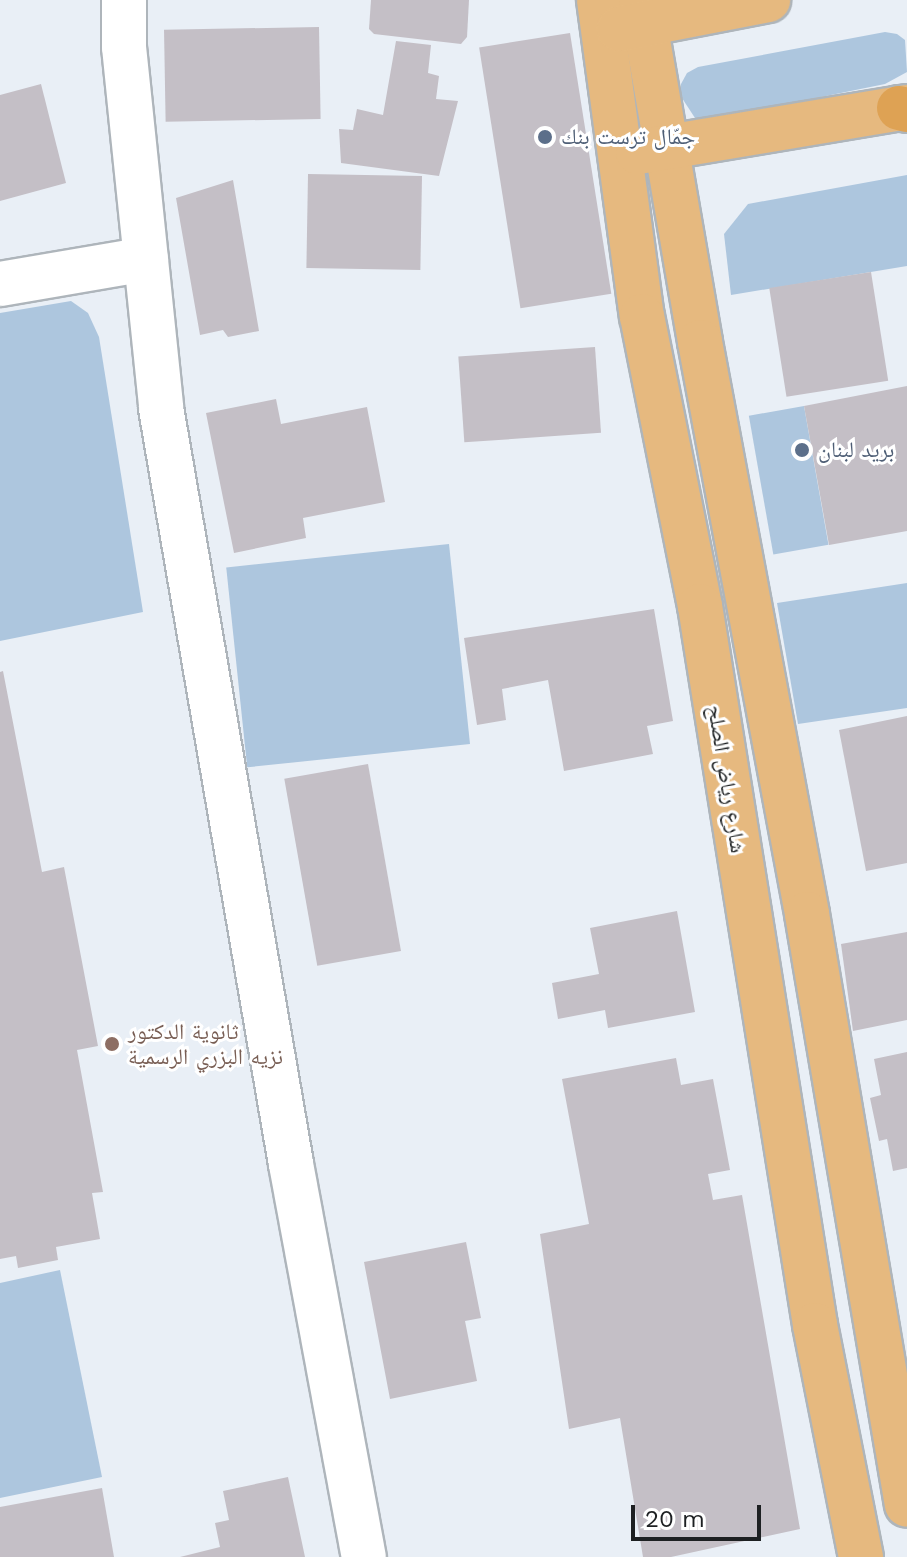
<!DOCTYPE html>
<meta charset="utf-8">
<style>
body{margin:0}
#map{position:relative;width:907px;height:1557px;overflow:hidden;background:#e9eff6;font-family:"Work Sans","Noto Naskh Arabic",sans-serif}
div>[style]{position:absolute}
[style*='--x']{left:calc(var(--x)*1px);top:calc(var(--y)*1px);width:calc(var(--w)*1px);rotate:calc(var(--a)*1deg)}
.green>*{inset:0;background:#adc6de;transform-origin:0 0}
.building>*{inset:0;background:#c4bfc6;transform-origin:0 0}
.roads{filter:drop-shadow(2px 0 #aeb5bb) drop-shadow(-2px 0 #aeb5bb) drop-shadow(0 2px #aeb5bb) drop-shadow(0 -2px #aeb5bb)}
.minor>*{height:44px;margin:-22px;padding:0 22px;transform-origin:22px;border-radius:22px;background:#fff}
.primary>*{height:44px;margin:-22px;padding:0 22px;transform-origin:22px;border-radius:22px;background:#e6b97f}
.trunk>*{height:44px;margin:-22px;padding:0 22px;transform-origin:22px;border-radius:22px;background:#dea254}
.dots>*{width:22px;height:22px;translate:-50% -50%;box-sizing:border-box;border:4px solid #fff;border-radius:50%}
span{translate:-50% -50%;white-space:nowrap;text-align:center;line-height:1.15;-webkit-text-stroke:6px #fff;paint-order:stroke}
.service-label{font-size:22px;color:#4e5e75}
.left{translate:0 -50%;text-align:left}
.street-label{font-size:22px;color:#1d2022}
.education-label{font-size:22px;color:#785e54}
.scale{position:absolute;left:631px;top:1505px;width:130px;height:36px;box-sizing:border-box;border:4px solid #1d2022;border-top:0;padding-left:10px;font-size:24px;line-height:28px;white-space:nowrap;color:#1d2022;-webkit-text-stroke:6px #fff;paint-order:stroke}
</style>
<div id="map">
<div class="green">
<i style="clip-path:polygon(885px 32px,897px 34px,905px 40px,907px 72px,885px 84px,707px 120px,695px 118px,680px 95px,681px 84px,687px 73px,698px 67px)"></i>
<i style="clip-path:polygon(907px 175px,907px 266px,731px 295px,724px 234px,748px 204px)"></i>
<i style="clip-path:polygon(71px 301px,88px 313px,99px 337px,143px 612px,0 641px,0 313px)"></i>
<i style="left:804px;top:406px;width:141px;height:56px;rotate:80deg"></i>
<i style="left:449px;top:544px;width:201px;height:224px;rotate:84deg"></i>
<i style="clip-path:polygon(907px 583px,907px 708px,798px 724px,777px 603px)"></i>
<i style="clip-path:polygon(60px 1270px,102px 1477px,0 1498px,0 1283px)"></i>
</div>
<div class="building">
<i style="clip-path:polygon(371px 0,469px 0,467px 37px,461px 44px,374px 34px,369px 29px)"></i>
<i style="left:319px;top:27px;width:92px;height:155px;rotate:89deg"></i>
<i style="left:570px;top:33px;width:264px;height:92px;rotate:81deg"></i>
<i style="clip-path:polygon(396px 41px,431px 45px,428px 73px,439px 76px,436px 99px,458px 101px,439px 176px,341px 163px,339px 129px,353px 130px,357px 109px,383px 115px)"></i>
<i style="clip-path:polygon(41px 84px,66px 183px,0 201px,0 95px)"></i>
<i style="left:422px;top:176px;width:94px;height:114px;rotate:91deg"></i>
<i style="clip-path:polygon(233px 180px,259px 331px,228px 337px,223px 330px,200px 335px,176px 198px)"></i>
<i style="left:871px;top:272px;width:110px;height:103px;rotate:81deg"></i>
<i style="left:595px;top:347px;width:86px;height:137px;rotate:86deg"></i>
<i style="clip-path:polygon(907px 386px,907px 531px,829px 545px,804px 406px)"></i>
<i style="clip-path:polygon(276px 399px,281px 424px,367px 407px,385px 502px,303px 518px,306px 538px,234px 553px,206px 413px)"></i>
<i style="clip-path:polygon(654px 609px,673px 721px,647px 726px,653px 754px,564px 771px,548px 680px,502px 689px,506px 720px,477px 725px,464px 638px)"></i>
<i style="clip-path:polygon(3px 671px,42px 872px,64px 867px,98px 1046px,77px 1050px,103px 1192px,92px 1193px,100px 1239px,56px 1247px,58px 1260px,18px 1268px,16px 1256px,0 1259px,0 672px)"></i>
<i style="clip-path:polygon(907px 716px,907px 863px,866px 871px,839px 730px)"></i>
<i style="left:368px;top:764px;width:190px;height:85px;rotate:80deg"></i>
<i style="clip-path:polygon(677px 911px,695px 1012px,608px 1028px,605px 1010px,558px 1019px,552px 983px,599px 974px,590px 928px)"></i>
<i style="clip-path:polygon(907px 932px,907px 1020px,853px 1031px,841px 944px)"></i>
<i style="clip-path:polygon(907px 1052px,907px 1168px,893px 1171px,887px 1139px,879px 1141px,870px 1098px,881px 1095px,874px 1059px)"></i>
<i style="clip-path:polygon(676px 1058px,681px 1085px,713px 1079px,730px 1170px,708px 1174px,713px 1200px,742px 1195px,800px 1529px,671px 1557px,643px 1557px,620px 1418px,569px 1429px,540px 1234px,589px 1224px,562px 1079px)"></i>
<i style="clip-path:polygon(466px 1242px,481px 1318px,465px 1321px,477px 1381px,390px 1399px,364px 1262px)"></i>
<i style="clip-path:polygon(288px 1477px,305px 1557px,180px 1557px,220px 1547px,215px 1523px,229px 1520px,223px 1491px)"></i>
<i style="clip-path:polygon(102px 1488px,114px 1557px,0 1557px,0 1507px)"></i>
</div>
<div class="roads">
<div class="minor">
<i style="--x:124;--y:0;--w:47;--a:90"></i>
<i style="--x:124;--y:47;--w:363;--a:84.1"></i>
<i style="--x:161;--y:408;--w:767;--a:80.24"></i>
<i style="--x:291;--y:1164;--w:400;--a:79.5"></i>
<i style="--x:0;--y:284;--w:148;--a:-9.7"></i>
</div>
<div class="primary">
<i style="--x:599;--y:0;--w:319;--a:82.3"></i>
<i style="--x:642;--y:316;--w:296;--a:78.7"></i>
<i style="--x:700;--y:606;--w:728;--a:80.91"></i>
<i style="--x:815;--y:1325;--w:237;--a:78.8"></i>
<i style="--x:641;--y:0;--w:347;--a:80.2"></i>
<i style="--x:700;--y:342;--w:582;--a:79.4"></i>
<i style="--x:807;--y:914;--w:599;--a:80.4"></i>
<i style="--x:619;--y:29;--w:152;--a:-11"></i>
<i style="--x:638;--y:152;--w:273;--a:-9.5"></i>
</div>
<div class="trunk">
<i style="--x:899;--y:108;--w:8;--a:14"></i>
</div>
</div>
<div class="dots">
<i style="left:545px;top:137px;background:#5c6f8a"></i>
<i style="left:802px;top:450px;background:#5c6f8a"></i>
<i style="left:112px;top:1044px;background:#8d6e63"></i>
</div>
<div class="service-label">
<span class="left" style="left:561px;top:137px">جمّال ترست بنك</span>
<span class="left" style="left:818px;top:450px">بريد لبنان</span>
</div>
<div class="street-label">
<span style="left:727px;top:779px;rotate:81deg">شارع رياض الصلح</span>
</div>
<div class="education-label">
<span class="left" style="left:128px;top:1044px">ثانوية الدكتور<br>نزيه البزري الرسمية</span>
</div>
<div class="scale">20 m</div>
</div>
